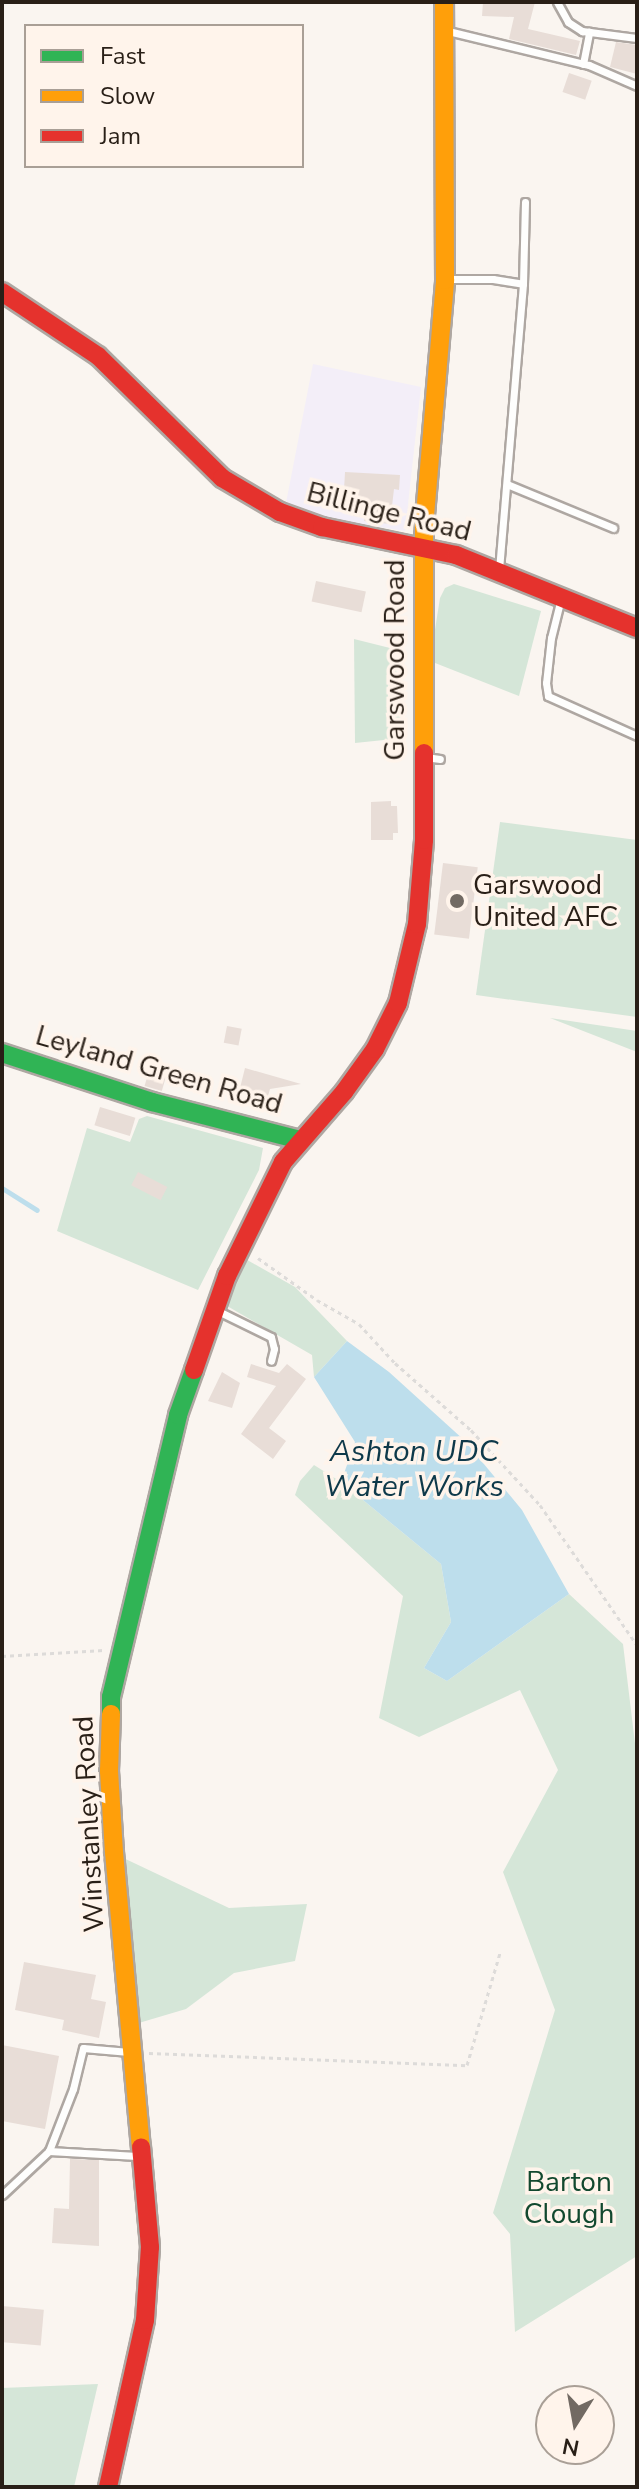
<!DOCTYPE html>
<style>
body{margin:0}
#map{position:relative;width:639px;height:2489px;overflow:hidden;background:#faf5f0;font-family:"Nunito Sans",sans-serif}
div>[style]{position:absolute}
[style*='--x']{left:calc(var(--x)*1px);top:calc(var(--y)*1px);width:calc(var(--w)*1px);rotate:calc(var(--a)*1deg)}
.commercial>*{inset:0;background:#f3eef8}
.green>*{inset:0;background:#d5e6d8}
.water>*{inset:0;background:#bddeec}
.stream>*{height:5px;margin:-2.5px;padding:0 2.5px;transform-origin:2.5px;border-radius:2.5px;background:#bddeec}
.building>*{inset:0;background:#e8ddd7;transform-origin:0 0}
.path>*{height:3px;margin-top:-1.5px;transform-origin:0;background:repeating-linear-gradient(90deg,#dddbd9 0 4px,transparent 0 8px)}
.roads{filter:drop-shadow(2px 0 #aea7a2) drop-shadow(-2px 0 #aea7a2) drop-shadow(0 2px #aea7a2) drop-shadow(0 -2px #aea7a2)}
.lane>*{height:7px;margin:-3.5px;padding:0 3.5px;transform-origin:3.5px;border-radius:3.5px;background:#fefefd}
.fast>*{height:18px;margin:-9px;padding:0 9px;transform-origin:9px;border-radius:9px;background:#30b455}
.slow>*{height:18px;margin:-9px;padding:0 9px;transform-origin:9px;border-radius:9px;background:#ff9f0a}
.jam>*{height:18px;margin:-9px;padding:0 9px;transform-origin:9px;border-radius:9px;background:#e5322d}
.dots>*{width:22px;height:22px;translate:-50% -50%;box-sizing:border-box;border:4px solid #fff4eb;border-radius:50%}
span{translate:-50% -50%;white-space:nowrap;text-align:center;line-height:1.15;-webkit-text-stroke:7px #fff4eb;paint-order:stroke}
.street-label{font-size:28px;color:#291f17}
.poi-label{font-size:28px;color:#291f17}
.left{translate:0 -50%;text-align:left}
.park-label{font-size:28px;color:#12482e}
.water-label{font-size:30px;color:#0e394a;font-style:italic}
.frame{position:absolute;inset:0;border:4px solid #291f17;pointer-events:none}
.legend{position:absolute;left:24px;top:24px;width:280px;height:144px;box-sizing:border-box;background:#fff4eb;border:2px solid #a99f96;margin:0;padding:10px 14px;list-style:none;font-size:24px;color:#291f17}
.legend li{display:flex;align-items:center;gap:16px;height:40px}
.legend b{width:40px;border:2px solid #a99f96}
.north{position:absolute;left:535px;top:2385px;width:80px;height:80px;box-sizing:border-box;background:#fff4eb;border:2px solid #a99f96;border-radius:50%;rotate:191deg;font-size:22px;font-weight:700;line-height:32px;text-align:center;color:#291f17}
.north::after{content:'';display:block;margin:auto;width:28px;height:36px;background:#726a63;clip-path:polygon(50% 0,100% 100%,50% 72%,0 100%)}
</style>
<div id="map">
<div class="commercial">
<i style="clip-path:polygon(313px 364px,421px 387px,405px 531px,316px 517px,286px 503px)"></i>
</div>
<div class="green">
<i style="clip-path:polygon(454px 584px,541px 611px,519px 696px,430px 661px,440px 598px,445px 588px)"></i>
<i style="clip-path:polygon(354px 639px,394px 649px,403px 738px,355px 743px)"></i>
<i style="clip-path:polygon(500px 822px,637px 840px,637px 1017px,476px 995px)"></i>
<i style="clip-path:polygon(550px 1018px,637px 1031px,637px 1052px)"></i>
<i style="clip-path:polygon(147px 1116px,263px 1148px,259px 1170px,198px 1290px,57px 1231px,87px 1128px,130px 1142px,139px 1119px)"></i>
<i style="clip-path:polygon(242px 1257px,295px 1287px,347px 1341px,314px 1377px,312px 1355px,222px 1303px)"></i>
<i style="clip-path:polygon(314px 1465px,341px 1482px,441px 1564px,451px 1622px,424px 1668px,447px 1681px,569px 1594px,623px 1644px,637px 1760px,637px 2256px,515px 2332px,510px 2234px,493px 2213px,555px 2010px,503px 1872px,558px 1770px,520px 1690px,419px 1737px,379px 1718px,403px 1596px,295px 1495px,300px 1481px)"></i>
<i style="clip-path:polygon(115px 1854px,229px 1908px,307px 1904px,295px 1961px,234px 1973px,186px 2009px,132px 2025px)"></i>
<i style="clip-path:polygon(98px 2384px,74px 2487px,2px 2487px,2px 2388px)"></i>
</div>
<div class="water">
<i style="clip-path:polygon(347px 1341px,389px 1372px,464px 1440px,522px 1510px,569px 1594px,447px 1681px,424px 1668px,451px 1622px,441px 1564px,341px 1482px,355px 1442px,314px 1377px)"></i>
</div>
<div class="stream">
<i style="--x:2;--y:1188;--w:41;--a:32.2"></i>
</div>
<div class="building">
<i style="clip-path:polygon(483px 2px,535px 2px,528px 29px,580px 41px,576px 55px,509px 39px,514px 17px,482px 16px)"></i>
<i style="clip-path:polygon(616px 42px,637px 45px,637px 74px,610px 67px)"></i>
<i style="left:569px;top:73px;width:24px;height:20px;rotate:19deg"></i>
<i style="clip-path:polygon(345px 472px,400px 475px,399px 490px,394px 489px,390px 524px,364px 521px,365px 517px,353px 516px,356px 491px,344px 490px)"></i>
<i style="left:316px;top:581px;width:51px;height:21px;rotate:12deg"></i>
<i style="clip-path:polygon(391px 801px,391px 806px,397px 806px,398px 833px,393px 833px,393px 840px,371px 840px,371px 802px)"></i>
<i style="left:443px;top:863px;width:35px;height:72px;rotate:7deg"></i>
<i style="left:227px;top:1026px;width:15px;height:17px;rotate:11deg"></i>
<i style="left:152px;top:1060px;width:18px;height:27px;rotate:16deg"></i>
<i style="clip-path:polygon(245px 1068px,301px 1084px,270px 1089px,268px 1096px,240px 1088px)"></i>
<i style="left:100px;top:1107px;width:37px;height:19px;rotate:17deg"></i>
<i style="left:138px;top:1172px;width:33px;height:15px;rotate:27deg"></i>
<i style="clip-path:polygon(251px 1364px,279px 1373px,287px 1364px,306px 1379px,269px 1428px,286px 1441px,273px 1459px,241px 1434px,276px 1386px,247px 1377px)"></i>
<i style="clip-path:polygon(222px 1372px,240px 1383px,232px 1408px,208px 1401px)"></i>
<i style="clip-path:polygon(24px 1962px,96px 1975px,91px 1999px,106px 2002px,99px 2038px,62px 2030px,64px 2020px,15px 2010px)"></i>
<i style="clip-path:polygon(2px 2045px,59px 2056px,45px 2129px,2px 2121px)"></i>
<i style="clip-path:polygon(70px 2159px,99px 2160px,99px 2246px,52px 2243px,54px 2208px,69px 2209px)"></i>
<i style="left:2px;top:2306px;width:42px;height:36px;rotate:5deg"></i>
</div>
<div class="path">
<i style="--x:258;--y:1258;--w:72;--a:35.4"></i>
<i style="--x:317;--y:1300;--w:48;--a:29.7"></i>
<i style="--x:359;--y:1324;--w:53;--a:47.3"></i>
<i style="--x:395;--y:1363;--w:101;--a:41.4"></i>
<i style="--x:471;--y:1430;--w:102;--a:47.4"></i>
<i style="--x:540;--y:1505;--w:170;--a:55.3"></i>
<i style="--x:2;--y:1656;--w:102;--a:-3.4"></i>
<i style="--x:149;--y:2053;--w:318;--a:2.2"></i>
<i style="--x:467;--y:2065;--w:117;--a:-73.6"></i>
</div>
<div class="roads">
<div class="lane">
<i style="--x:557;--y:2;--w:23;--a:61"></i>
<i style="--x:568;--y:22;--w:17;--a:33"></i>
<i style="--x:582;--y:31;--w:55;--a:7.3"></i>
<i style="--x:448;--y:31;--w:145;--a:13.6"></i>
<i style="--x:589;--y:65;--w:52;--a:23.6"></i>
<i style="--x:583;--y:64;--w:33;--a:-79"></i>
<i style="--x:447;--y:279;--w:46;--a:0"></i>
<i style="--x:493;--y:279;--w:30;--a:9"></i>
<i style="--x:523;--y:284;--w:288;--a:94.8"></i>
<i style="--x:523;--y:284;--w:82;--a:-88.6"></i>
<i style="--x:507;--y:484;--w:115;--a:22.5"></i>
<i style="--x:561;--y:598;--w:41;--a:104"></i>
<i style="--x:551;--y:638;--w:45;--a:96.3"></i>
<i style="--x:546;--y:683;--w:13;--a:81"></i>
<i style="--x:548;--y:696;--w:98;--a:24.2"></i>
<i style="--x:425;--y:757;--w:15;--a:8"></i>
<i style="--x:216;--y:1310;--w:61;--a:26.1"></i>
<i style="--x:271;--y:1337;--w:12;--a:76"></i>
<i style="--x:274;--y:1349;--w:12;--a:104"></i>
<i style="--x:129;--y:2052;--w:46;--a:-175"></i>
<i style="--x:83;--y:2048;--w:42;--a:103.7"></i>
<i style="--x:73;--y:2089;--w:66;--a:111.2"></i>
<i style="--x:49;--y:2151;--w:88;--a:3.3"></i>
<i style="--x:2;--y:2195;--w:64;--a:-43.1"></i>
</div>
<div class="fast">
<i style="--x:2;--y:1053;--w:158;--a:18.1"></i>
<i style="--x:152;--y:1102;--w:153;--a:14.4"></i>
<i style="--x:111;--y:1714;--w:17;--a:-90"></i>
<i style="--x:111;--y:1697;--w:290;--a:-76.6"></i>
<i style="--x:178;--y:1415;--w:48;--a:-70.4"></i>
</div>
<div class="slow">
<i style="--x:424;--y:753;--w:226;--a:-90"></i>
<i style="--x:424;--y:527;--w:248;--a:-85.1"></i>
<i style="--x:445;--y:280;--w:278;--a:-90.2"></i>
<i style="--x:111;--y:1714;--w:57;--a:92"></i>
<i style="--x:109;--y:1771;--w:81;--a:86.5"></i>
<i style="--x:114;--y:1852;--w:296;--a:84.8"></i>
</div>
<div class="jam">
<i style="--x:2;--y:292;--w:115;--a:33.7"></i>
<i style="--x:98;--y:356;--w:174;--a:44.5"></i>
<i style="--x:222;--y:478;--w:67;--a:30.4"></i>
<i style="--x:280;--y:512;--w:45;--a:19.7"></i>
<i style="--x:322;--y:527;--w:137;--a:11.8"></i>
<i style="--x:456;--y:555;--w:195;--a:22"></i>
<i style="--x:194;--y:1370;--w:100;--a:-70.7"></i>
<i style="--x:227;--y:1276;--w:127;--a:-63.8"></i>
<i style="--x:283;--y:1162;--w:93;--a:-48.9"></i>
<i style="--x:344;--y:1092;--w:53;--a:-54.2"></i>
<i style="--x:375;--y:1049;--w:51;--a:-63.4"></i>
<i style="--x:398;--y:1003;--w:81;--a:-76.5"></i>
<i style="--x:417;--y:924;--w:84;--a:-85.2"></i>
<i style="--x:424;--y:840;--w:87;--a:-90"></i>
<i style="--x:108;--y:2487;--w:171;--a:-77.5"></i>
<i style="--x:145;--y:2320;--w:73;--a:-86.1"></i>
<i style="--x:150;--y:2247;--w:100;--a:-95.1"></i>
</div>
</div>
<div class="dots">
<i style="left:457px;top:901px;background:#726a63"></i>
</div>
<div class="street-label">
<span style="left:389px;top:512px;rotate:14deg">Billinge Road</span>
<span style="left:395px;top:660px;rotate:-90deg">Garswood Road</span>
<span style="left:159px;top:1070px;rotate:16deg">Leyland Green Road</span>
<span style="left:89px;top:1824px;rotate:-93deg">Winstanley Road</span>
</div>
<div class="poi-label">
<span class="left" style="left:473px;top:901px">Garswood<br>United AFC</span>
</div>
<div class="park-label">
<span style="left:569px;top:2198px">Barton<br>Clough</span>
</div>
<div class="water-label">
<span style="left:414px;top:1469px">Ashton UDC<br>Water Works</span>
</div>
<div class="frame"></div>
<ul class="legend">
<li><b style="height:10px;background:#30b455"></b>Fast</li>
<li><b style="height:10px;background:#ff9f0a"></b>Slow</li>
<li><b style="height:10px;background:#e5322d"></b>Jam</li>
</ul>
<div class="north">N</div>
</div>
